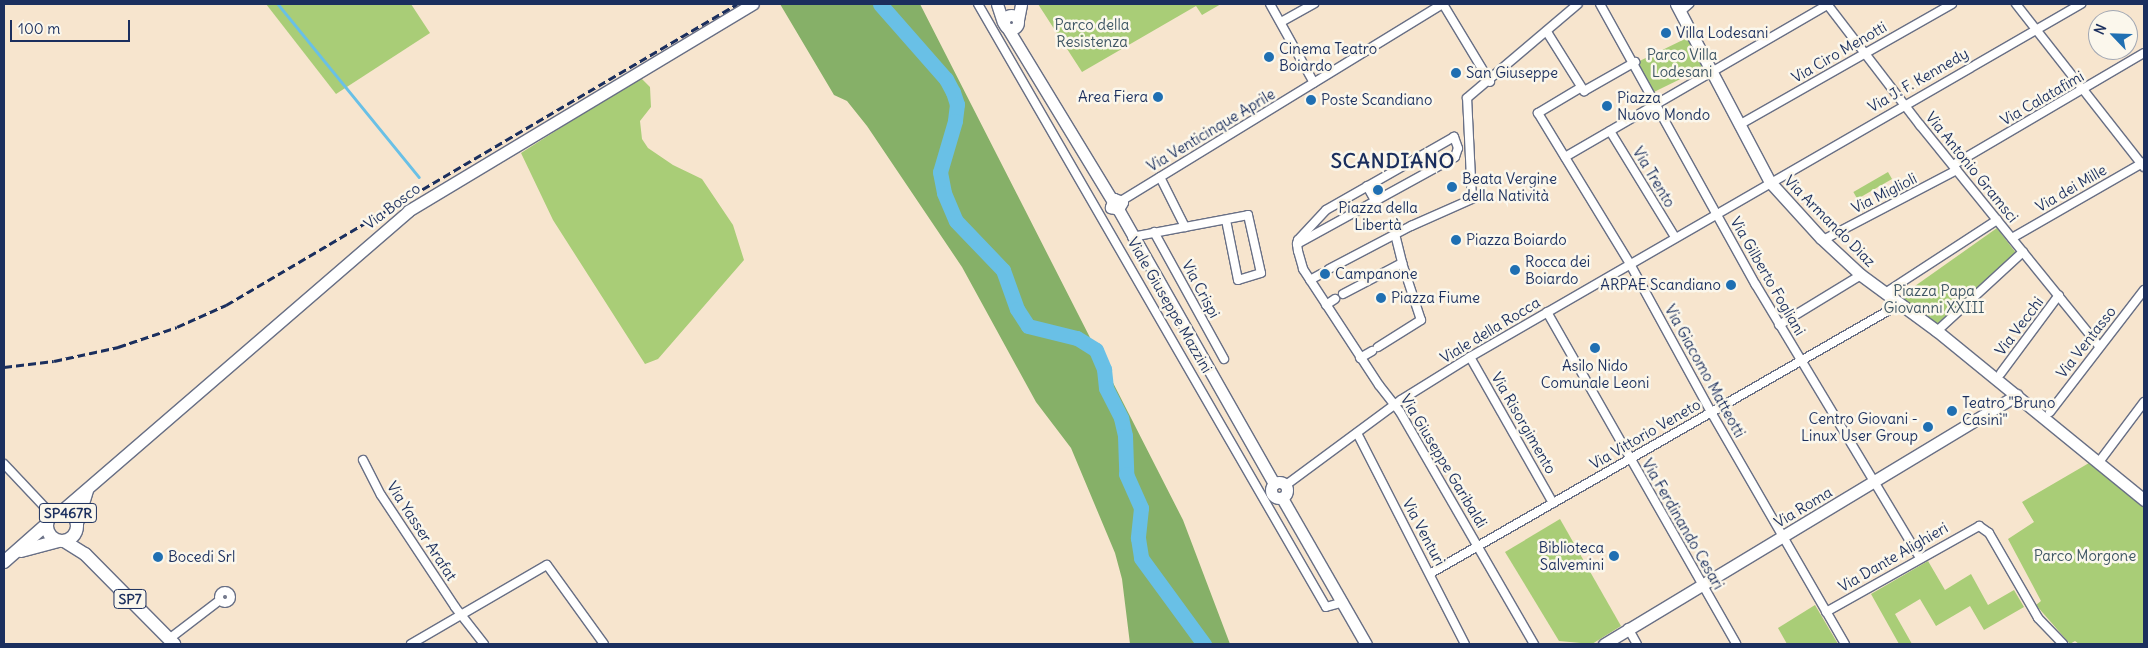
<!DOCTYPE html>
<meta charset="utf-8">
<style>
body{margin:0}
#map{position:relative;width:2148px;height:648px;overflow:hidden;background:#f7e5ce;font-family:Delius,sans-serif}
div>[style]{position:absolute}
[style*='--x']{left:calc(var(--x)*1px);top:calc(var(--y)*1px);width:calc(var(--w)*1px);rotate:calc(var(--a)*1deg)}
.green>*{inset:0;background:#a9cd77;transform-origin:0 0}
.forest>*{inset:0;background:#86b068}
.stream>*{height:2.5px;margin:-1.25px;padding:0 1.25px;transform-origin:1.25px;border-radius:1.25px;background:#69c0e6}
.river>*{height:15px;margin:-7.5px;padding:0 7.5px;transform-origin:7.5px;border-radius:7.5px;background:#69c0e6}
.roads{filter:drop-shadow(1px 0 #686f85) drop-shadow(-1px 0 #686f85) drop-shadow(0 1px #686f85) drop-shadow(0 -1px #686f85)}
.street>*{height:8px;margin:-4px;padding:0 4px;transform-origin:4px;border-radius:4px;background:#fff}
.street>.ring{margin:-4px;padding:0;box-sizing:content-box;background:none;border:8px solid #fff;border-radius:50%}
.secondary>*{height:11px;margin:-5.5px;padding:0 5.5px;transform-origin:5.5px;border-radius:5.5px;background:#fff}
.secondary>.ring{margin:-5.5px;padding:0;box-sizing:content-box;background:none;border:11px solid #fff;border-radius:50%}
.primary>*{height:12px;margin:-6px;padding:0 6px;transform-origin:6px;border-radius:6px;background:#fff}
.primary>.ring{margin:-6px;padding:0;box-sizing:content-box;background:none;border:12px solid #fff;border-radius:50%}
.rail>*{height:2.5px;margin-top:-1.25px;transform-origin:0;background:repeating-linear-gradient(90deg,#1b2f5e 0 8px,transparent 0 12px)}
.dots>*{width:14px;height:14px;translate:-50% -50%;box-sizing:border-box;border:2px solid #fbf7ec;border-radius:50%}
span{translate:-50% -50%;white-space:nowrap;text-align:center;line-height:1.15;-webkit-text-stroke:5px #fbf7ec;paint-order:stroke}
.shield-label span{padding:1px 4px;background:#fbf7ec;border:1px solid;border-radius:4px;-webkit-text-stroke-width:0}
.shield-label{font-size:14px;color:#1b2f5e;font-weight:700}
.park-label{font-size:15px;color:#3e5664}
.poi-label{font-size:15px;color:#1b2f5e}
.left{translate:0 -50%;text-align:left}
.right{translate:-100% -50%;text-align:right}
.street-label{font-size:15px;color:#1b2f5e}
.district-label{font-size:20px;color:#1b2f5e;font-weight:700;letter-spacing:1px}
.frame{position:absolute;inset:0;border:5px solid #1b2f5e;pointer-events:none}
.north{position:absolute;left:2088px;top:10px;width:50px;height:50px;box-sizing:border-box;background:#fbf7ec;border:1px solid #a1a7b3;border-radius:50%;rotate:294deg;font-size:14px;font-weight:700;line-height:20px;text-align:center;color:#1b2f5e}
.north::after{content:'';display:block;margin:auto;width:18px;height:22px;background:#1f6fb2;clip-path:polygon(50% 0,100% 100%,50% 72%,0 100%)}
.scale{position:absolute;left:10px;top:20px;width:120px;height:22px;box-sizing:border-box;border:2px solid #1b2f5e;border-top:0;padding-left:6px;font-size:15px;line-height:18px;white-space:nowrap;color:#1b2f5e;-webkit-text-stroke:4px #fbf7ec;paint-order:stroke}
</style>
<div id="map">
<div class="green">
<i style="clip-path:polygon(266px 4px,411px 4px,430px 33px,336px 94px)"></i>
<i style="clip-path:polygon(1038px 4px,1221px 4px,1202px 15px,1196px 6px,1082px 72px)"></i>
<i style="left:1689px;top:37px;width:34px;height:59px;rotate:64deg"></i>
<i style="clip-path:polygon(640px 77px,650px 87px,651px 107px,640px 121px,642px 139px,648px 148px,673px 165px,702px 179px,733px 225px,744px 260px,658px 359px,645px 364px,553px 220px,521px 153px)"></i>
<i style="left:1888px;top:172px;width:8px;height:40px;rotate:60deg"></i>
<i style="clip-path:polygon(1997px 228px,2016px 253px,1935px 326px,1898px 298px)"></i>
<i style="clip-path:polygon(2089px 463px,2144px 505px,2144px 644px,2079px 644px,2075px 641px,2070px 644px,2036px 605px,2041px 601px,2008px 539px,2034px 522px,2022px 502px)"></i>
<i style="clip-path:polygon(1560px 519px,1621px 626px,1592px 644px,1559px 641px,1505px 552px)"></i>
<i style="clip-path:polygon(1928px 561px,1945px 590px,1971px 574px,1988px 605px,2014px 590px,2024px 607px,1984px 630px,1970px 606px,1936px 626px,1920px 599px,1895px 614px,1912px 644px,1899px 644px,1871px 594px)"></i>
<i style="clip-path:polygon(1815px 605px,1838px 644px,1787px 644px,1778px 628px)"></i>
</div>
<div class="forest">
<i style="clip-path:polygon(780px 4px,920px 4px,1183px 520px,1230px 644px,1130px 644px,1122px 579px,1115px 553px,1071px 448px,1036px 402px,962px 267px,867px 126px,847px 101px,834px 95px)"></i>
</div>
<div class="stream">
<i style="--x:278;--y:4;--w:223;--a:50.8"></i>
</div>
<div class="river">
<i style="--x:880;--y:4;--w:100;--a:48.7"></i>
<i style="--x:946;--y:79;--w:15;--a:62"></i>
<i style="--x:953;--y:92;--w:13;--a:72"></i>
<i style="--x:957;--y:104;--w:17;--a:97"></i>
<i style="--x:955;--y:121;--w:53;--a:106.4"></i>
<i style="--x:940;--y:172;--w:21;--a:79"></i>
<i style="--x:944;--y:193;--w:30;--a:67"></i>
<i style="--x:956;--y:221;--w:68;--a:46.2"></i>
<i style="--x:1003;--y:270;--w:41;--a:70.3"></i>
<i style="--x:1017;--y:309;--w:20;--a:57"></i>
<i style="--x:1028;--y:326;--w:50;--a:13.8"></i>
<i style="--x:1077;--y:338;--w:22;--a:32"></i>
<i style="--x:1096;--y:350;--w:21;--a:67"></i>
<i style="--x:1104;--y:369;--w:19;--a:84"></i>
<i style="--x:1106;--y:388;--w:34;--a:63"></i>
<i style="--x:1121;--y:418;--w:18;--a:77"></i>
<i style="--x:1125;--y:436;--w:38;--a:88"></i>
<i style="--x:1126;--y:474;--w:37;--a:66"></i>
<i style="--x:1141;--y:508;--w:30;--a:96"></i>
<i style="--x:1138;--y:538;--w:20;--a:81"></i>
<i style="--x:1141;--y:558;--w:107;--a:53.8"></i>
</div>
<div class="roads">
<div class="street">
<i style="--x:978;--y:4;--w:696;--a:60.01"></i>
<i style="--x:1326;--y:607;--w:18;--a:-16"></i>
<i style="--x:1270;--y:4;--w:90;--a:60.9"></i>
<i style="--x:1443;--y:4;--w:91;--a:58.9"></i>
<i style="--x:1600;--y:4;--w:321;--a:61"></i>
<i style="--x:1756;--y:285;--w:318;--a:59"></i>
<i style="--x:1827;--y:4;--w:153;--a:52.5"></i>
<i style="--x:1920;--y:125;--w:284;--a:51"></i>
<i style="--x:2016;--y:4;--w:207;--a:51.9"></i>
<i style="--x:1681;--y:11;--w:11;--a:-41"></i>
<i style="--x:1281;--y:22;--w:38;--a:-29"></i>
<i style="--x:1547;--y:32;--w:70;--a:57.9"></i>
<i style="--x:1584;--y:91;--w:59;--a:-29.6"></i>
<i style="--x:1580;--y:88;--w:49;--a:149.2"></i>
<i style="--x:1538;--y:113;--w:177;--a:58.6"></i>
<i style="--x:1630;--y:264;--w:169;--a:61.3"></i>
<i style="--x:1711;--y:412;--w:268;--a:60"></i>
<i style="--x:1739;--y:125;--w:245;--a:-29.6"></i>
<i style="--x:1610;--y:131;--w:124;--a:58.5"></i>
<i style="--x:1565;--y:157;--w:305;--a:-30.1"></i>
<i style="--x:1953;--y:165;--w:221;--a:-30.4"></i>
<i style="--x:1160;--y:177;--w:56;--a:63.4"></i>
<i style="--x:1367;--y:186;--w:18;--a:61"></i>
<i style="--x:1121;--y:201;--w:377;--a:-31.5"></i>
<i style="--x:1154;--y:232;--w:145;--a:61.1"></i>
<i style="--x:1395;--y:234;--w:30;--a:76"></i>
<i style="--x:1132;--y:237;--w:118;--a:-10.7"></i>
<i style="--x:1248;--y:215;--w:59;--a:77.4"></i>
<i style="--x:1261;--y:273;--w:24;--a:163"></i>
<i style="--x:1238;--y:280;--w:61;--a:-101.3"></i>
<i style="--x:2012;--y:238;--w:152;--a:-29.9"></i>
<i style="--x:1823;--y:240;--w:151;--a:-27.6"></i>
<i style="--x:1297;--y:244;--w:180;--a:-28.8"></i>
<i style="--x:1455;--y:157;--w:9;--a:-72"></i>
<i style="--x:1458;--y:148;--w:12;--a:-110"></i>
<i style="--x:1454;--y:137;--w:147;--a:150.3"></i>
<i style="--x:1326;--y:210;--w:41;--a:133"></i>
<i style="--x:1298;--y:240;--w:4;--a:104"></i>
<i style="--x:1297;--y:244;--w:7;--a:82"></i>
<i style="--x:1298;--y:251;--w:19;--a:74"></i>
<i style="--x:1303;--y:269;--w:139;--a:56.8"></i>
<i style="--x:1379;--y:385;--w:34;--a:52"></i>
<i style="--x:1400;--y:412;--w:268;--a:60"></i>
<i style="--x:1329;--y:269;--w:93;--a:-27.7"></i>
<i style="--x:1411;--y:226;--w:67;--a:-23.9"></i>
<i style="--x:1472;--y:199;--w:101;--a:-92.8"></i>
<i style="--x:1467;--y:98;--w:145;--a:-40.3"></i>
<i style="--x:1310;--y:280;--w:13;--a:-29"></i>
<i style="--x:1885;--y:293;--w:134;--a:-33.1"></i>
<i style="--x:1343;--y:294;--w:67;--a:-27.7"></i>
<i style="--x:1402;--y:263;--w:60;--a:71.6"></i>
<i style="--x:1421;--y:320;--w:51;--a:147.9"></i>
<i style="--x:1326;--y:305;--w:11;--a:-34"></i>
<i style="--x:1547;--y:312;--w:382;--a:60.3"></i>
<i style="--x:1779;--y:325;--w:96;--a:-31.4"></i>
<i style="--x:1937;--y:331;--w:117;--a:-42.6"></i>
<i style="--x:1470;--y:357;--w:168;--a:60.4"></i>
<i style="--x:1360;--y:358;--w:14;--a:-30"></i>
<i style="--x:2001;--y:373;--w:97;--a:-53.4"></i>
<i style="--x:2050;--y:412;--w:154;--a:-52.4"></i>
<i style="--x:1357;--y:433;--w:237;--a:62.9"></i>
<i style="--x:363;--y:460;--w:39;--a:63"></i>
<i style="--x:381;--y:495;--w:134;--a:56.5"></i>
<i style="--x:455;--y:607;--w:47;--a:51.9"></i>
<i style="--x:2099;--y:462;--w:75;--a:-53.1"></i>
<i style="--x:4;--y:464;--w:70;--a:46.7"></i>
<i style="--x:1286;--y:485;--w:143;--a:-36.5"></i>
<i style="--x:1401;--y:400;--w:81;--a:-31.9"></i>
<i style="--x:1470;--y:357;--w:706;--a:-30.02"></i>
<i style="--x:1431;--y:573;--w:541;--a:-29.84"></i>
<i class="ring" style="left:219px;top:591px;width:4px;height:4px"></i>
<i style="--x:1826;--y:612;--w:176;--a:-29.3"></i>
<i style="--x:1979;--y:526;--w:12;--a:35"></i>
<i style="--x:1989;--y:533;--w:98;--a:60"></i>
<i style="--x:2038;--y:618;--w:36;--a:46"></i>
<i style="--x:1628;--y:628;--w:18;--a:61"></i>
<i style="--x:169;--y:639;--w:64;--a:-37.4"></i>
<i style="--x:411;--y:644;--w:157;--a:-30.2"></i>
<i style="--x:547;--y:565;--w:97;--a:54.2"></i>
</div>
<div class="secondary">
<i style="--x:997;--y:4;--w:19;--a:72"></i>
<i style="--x:1676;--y:4;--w:201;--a:62.2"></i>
<i style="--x:1770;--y:182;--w:76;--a:47.7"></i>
<i style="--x:1821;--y:238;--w:54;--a:42.8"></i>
<i style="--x:1861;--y:275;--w:94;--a:36.4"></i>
<i style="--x:1937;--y:331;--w:267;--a:39.2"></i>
<i class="ring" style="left:1004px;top:15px;width:3px;height:3px"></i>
<i style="--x:1018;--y:20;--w:16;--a:-79"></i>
<i style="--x:1008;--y:29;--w:200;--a:58.7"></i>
<i style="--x:1118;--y:209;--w:8;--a:-60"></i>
<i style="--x:1122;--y:202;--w:9;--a:-159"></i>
<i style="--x:1114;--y:199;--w:9;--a:111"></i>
<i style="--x:1111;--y:207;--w:7;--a:16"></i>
<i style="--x:1118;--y:209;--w:316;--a:60.4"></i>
<i class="ring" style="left:1271px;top:482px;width:5px;height:5px"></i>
<i style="--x:1282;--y:498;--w:168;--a:60.1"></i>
<i style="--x:61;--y:511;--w:459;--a:-40.8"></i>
<i style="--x:408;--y:211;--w:402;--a:-31"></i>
<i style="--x:77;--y:523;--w:34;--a:-73"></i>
<i style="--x:1604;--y:644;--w:482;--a:-31.1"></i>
</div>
<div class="primary">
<i class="ring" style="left:47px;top:511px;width:18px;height:18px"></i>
<i style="--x:64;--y:541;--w:25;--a:32"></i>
<i style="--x:85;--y:554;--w:127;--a:45.3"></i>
<i style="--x:21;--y:551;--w:38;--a:-15"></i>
<i style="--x:4;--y:562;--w:57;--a:-41.5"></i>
</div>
</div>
<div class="rail">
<i style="--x:4;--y:367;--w:50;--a:-6.8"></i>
<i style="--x:54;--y:361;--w:66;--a:-12.3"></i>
<i style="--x:118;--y:347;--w:62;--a:-18.7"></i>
<i style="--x:177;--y:327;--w:54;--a:-24.2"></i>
<i style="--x:226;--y:305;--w:593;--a:-30.5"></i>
</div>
<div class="dots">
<i style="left:1666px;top:33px;background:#1f6fb2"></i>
<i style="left:1269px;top:57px;background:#1f6fb2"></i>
<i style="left:1456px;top:73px;background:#1f6fb2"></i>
<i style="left:1158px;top:97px;background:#1f6fb2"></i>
<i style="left:1311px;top:100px;background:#1f6fb2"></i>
<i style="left:1607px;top:106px;background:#1f6fb2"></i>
<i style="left:1452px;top:187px;background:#1f6fb2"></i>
<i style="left:1378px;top:190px;background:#1f6fb2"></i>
<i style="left:1456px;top:240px;background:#1f6fb2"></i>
<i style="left:1515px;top:270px;background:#1f6fb2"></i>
<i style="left:1325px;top:274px;background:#1f6fb2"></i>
<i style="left:1731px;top:285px;background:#1f6fb2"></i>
<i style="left:1381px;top:298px;background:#1f6fb2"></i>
<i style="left:1595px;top:348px;background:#1f6fb2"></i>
<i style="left:1952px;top:411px;background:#1f6fb2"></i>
<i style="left:1928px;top:427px;background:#1f6fb2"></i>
<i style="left:1614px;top:556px;background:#1f6fb2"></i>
<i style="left:158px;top:557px;background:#1f6fb2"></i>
</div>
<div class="shield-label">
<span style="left:68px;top:513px">SP467R</span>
<span style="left:130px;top:599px">SP7</span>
</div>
<div class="park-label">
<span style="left:1092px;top:33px">Parco della<br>Resistenza</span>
<span style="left:1682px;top:63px">Parco Villa<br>Lodesani</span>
<span style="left:1934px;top:299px">Piazza Papa<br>Giovanni XXIII</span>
<span style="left:2085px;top:556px">Parco Morgone</span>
</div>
<div class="poi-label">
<span class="left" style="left:1676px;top:33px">Villa Lodesani</span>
<span class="left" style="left:1279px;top:57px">Cinema Teatro<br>Boiardo</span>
<span class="left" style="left:1466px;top:73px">San Giuseppe</span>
<span class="right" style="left:1148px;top:97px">Area Fiera</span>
<span class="left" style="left:1617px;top:106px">Piazza<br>Nuovo Mondo</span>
<span class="left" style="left:1321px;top:100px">Poste Scandiano</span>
<span class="left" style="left:1462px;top:187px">Beata Vergine<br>della Natività</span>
<span style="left:1378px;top:216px">Piazza della<br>Libertà</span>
<span class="left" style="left:1466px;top:240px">Piazza Boiardo</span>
<span class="left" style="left:1525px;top:270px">Rocca dei<br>Boiardo</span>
<span class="left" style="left:1335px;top:274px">Campanone</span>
<span class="right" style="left:1721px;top:285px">ARPAE Scandiano</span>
<span class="left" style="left:1391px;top:298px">Piazza Fiume</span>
<span style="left:1595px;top:374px">Asilo Nido<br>Comunale Leoni</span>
<span class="left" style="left:1962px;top:411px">Teatro "Bruno<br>Casini"</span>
<span class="right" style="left:1918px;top:427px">Centro Giovani -<br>Linux User Group</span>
<span class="right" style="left:1604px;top:556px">Biblioteca<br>Salvemini</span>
<span class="left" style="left:168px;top:557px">Bocedi Srl</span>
</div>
<div class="street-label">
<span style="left:1839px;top:52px;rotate:-30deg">Via Ciro Menotti</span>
<span style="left:1918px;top:80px;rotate:-30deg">Via J. F. Kennedy</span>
<span style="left:2042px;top:98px;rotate:-30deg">Via Calatafimi</span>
<span style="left:1211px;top:130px;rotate:-31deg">Via Venticinque Aprile</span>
<span style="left:1972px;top:167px;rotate:51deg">Via Antonio Gramsci</span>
<span style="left:1654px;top:177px;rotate:59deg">Via Trento</span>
<span style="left:2071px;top:188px;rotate:-30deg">Via dei Mille</span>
<span style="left:1884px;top:193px;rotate:-27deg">Via Miglioli</span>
<span style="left:392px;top:206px;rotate:-37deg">Via Bosco</span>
<span style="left:1830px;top:221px;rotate:45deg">Via Armando Diaz</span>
<span style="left:1768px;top:276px;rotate:60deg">Via Gilberto Fogliani</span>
<span style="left:1201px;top:289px;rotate:62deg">Via Crispi</span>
<span style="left:1170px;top:305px;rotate:60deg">Viale Giuseppe Mazzini</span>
<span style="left:2019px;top:326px;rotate:-53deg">Via Vecchi</span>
<span style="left:1490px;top:330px;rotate:-31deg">Viale della Rocca</span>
<span style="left:2086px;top:342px;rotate:-52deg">Via Ventasso</span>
<span style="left:1705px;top:371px;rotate:61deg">Via Giacomo Matteotti</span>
<span style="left:1524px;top:423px;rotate:60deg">Via Risorgimento</span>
<span style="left:1645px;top:434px;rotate:-30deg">Via Vittorio Veneto</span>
<span style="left:1444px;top:461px;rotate:59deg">Via Giuseppe Garibaldi</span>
<span style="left:1803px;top:507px;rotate:-31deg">Via Roma</span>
<span style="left:1683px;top:524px;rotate:60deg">Via Ferdinando Cesari</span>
<span style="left:422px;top:531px;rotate:57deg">Via Yasser Arafat</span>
<span style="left:1424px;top:532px;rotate:62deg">Via Venturi</span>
<span style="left:1893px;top:557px;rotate:-30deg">Via Dante Alighieri</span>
</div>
<div class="district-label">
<span style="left:1393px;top:160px">SCANDIANO</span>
</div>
<div class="frame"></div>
<div class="north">N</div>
<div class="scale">100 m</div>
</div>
